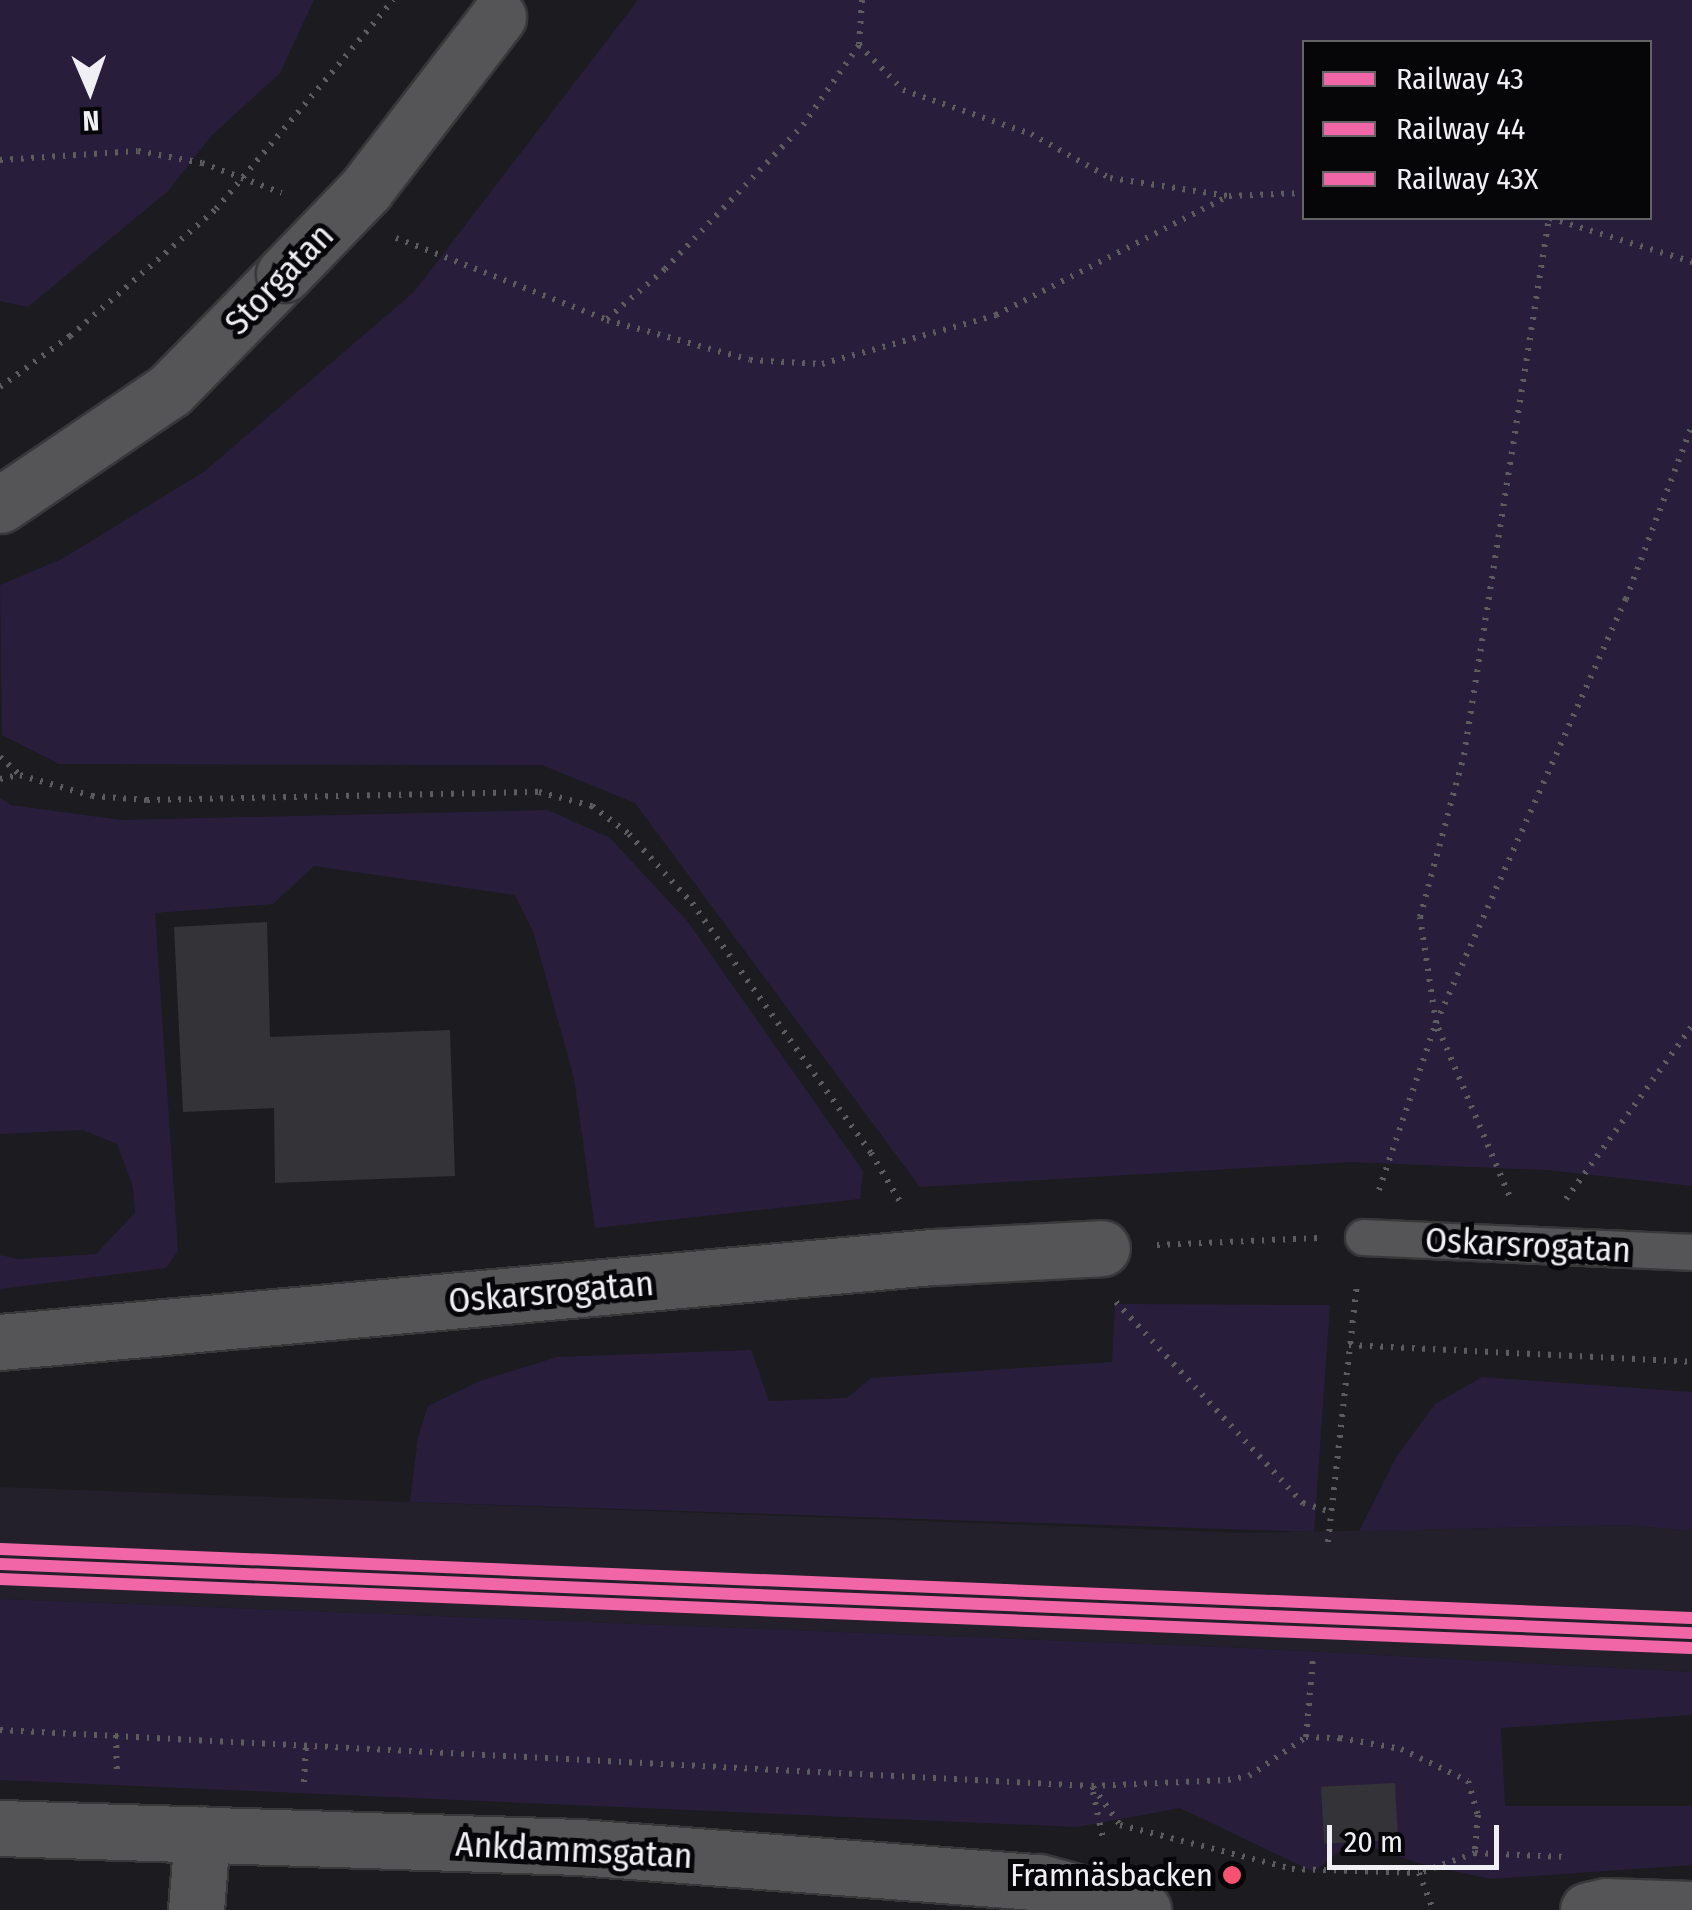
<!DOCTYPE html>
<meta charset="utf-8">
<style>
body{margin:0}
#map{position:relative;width:1692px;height:1910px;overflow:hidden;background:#1c1b1f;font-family:"Fira Sans Condensed",sans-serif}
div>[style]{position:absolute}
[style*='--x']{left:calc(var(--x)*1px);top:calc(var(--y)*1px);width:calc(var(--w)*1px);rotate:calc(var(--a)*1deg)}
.built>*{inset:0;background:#231f2b}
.green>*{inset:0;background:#281e3c}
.building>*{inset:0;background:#343337;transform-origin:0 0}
.path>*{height:6px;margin-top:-3px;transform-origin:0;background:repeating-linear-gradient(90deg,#5d5c5f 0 2.5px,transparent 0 10.5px)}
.roads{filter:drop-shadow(2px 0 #38383b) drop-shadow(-2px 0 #38383b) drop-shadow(0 2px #38383b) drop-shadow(0 -2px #38383b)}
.service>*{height:35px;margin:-17.5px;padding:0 17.5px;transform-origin:17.5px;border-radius:17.5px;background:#555457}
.minor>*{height:55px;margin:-27.5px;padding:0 27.5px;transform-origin:27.5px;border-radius:27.5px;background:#555457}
.tertiary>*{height:55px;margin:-27.5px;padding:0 27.5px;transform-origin:27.5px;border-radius:27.5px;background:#555457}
.path-bridge>*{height:6px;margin-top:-3px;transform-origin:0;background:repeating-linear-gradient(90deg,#5d5c5f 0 2.5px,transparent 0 10.5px)}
.bridges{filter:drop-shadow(2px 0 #38383b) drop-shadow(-2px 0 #38383b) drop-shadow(0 2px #38383b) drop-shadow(0 -2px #38383b)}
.tertiary-bridge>*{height:55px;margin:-27.5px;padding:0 27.5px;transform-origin:27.5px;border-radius:27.5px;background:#555457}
.rail-1>*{height:12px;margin:-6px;padding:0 6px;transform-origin:6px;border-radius:6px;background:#f166a7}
.rail-2>*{height:12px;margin:-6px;padding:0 6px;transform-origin:6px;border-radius:6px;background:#f166a7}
.rail-3>*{height:12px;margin:-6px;padding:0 6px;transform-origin:6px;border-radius:6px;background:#f166a7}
.dots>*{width:28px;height:28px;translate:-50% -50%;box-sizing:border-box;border:5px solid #060508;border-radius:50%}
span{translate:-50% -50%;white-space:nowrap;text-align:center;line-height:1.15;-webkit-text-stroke:10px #060508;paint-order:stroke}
.bus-label{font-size:32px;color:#f0eff4}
.right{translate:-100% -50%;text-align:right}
.street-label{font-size:35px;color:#f0eff4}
.legend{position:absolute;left:1302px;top:40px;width:350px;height:180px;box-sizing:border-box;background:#060508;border:2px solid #646366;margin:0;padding:12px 18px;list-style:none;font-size:30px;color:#f0eff4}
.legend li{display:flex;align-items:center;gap:20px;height:50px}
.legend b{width:50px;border:2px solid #646366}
.north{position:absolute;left:40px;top:40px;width:100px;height:100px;-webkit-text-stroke:8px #060508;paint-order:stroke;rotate:178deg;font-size:28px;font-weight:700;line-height:40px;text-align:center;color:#f0eff4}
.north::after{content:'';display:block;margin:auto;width:35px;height:45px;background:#f0eff4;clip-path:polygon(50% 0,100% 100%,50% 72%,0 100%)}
.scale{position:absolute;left:1327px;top:1825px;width:172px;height:45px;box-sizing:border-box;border:5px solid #f0eff4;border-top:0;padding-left:12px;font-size:30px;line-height:35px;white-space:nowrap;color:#f0eff4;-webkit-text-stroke:8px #060508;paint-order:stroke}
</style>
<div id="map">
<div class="built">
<i style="clip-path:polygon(0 1487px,1247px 1533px,1629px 1525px,1692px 1531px,1692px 1672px,1246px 1648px,0 1599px)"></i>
</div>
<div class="green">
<i style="clip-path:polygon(0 0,314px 0,280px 73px,211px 136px,168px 191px,28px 307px,0 301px)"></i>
<i style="clip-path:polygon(evenodd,638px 0,1692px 0,1692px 1186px,1547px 1170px,1350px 1162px,920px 1187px,635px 803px,542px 765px,59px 764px,2px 735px,0 585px,62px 559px,205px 471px,414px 292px,638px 0,1304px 42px,1650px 42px,1650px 218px,1304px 218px,1304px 42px)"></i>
<i style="clip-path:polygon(0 798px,11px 805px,121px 820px,548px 810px,610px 838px,688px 922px,863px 1171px,860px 1199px,595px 1228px,574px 1078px,533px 931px,515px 895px,314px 866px,273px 904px,155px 913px,178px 1251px,166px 1268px,0 1289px,0 1255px,18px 1259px,96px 1254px,135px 1213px,133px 1187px,117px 1144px,83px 1130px,0 1134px)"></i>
<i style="clip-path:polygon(1115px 1304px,1330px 1305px,1314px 1532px,410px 1502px,418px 1437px,428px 1406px,480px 1381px,557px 1357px,751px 1350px,769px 1401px,847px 1398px,871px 1378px,1112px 1362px)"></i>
<i style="clip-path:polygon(1482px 1377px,1692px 1392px,1692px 1531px,1629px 1525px,1359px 1531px,1397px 1456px,1435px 1404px)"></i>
<i style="clip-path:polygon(0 1599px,1246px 1648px,1692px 1672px,1692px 1715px,1501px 1728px,1505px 1806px,1692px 1806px,1692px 1865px,1491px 1879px,1421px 1864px,1353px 1841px,1314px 1872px,1180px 1808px,1077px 1827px,0 1780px)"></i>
</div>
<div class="building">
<i style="clip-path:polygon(267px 922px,270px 1037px,450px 1030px,455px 1176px,275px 1183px,274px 1108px,183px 1112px,174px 927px)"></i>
<i style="left:1395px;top:1783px;width:57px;height:74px;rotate:87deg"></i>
</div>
<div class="path">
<i style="--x:862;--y:0;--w:45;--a:93.8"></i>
<i style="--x:859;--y:45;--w:63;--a:45.6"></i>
<i style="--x:903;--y:90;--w:135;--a:19"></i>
<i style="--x:1031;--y:134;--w:90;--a:29.1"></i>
<i style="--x:1110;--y:178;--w:120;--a:8.6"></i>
<i style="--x:0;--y:160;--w:138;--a:-3.7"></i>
<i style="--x:138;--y:151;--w:65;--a:10.6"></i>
<i style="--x:202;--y:163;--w:85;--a:20.6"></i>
<i style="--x:1550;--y:218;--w:149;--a:17.2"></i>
<i style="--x:396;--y:238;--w:226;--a:21.2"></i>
<i style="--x:607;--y:320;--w:148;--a:15.6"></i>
<i style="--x:750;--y:360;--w:72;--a:3.2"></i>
<i style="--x:822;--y:364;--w:181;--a:-15.7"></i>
<i style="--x:996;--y:315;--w:262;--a:-27.1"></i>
<i style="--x:1229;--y:196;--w:75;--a:-2.3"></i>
<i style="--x:607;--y:319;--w:77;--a:-40.8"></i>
<i style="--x:665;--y:269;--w:199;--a:-46.2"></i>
<i style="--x:803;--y:125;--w:98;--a:-55"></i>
<i style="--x:0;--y:387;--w:87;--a:-36.1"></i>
<i style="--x:70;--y:336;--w:194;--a:-41"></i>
<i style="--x:0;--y:757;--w:27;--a:42"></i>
<i style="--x:20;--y:775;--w:75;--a:16.3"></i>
<i style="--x:92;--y:796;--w:55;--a:4.2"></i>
<i style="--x:147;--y:800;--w:392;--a:-1.2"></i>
<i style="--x:539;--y:792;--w:55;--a:14.8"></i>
<i style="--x:592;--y:806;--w:46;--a:37.1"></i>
<i style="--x:629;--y:834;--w:93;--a:47.6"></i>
<i style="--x:692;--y:903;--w:307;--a:54.4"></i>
<i style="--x:871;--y:1153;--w:61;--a:59.2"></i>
<i style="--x:0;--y:779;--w:19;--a:-12"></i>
<i style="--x:1379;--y:1190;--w:176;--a:-71.2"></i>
<i style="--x:1436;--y:1023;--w:465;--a:-65.9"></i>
<i style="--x:1626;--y:599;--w:186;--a:-69.2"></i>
<i style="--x:1509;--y:1195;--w:187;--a:-113"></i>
<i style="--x:1436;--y:1023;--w:107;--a:-98.6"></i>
<i style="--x:1420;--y:917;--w:168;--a:-74.8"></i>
<i style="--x:1464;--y:755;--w:544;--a:-81.01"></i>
<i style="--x:1566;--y:1199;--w:214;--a:-53.9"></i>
<i style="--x:1157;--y:1245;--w:162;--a:-2.5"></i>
<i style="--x:1116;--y:1302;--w:275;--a:47.1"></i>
<i style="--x:1303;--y:1503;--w:29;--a:18"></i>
<i style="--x:1349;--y:1345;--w:343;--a:2.8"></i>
<i style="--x:1328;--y:1542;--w:259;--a:-83.6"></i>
<i style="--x:0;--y:1730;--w:1093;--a:2.94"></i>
<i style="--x:1092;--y:1786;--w:136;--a:-2.5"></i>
<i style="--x:1228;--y:1780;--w:21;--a:-11"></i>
<i style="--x:1249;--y:1776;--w:69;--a:-34.4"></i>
<i style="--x:1306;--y:1737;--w:79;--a:-84.9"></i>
<i style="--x:116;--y:1735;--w:40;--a:88.6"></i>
<i style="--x:1306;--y:1737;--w:34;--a:2"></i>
<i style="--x:1340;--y:1738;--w:62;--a:10.2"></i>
<i style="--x:1401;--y:1749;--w:74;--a:25.5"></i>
<i style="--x:1468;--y:1781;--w:35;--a:74"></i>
<i style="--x:1478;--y:1815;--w:38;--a:95"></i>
<i style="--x:1475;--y:1853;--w:59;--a:160.3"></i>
<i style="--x:1419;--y:1873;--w:40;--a:69"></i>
<i style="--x:304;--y:1782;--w:39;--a:-87"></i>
<i style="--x:1093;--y:1787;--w:47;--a:54.6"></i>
<i style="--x:1120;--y:1825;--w:178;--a:14.3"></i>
<i style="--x:1292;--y:1869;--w:127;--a:1.8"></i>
<i style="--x:1093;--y:1792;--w:48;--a:78"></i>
<i style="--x:1475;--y:1853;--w:91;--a:2.5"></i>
</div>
<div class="roads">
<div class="service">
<i style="--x:1363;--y:1237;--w:329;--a:2.6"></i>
</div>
<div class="minor">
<i style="--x:0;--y:1342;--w:937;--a:-5.21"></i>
<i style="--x:933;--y:1257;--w:169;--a:-3"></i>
<i style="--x:0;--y:1828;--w:579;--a:1.88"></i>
<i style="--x:579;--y:1847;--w:461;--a:4.4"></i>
<i style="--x:1039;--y:1882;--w:108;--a:15.1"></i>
<i style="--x:196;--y:1910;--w:76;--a:-85.5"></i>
<i style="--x:1588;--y:1910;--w:18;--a:-13"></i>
<i style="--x:1606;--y:1906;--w:86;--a:2"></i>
</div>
<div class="tertiary">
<i style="--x:0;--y:505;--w:205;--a:-34.1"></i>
<i style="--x:170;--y:390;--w:163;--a:-45.5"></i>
</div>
</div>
<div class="path-bridge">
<i style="--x:216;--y:209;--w:274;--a:-49.7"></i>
</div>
<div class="bridges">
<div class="tertiary-bridge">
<i style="--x:284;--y:274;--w:118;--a:-46"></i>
<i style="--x:366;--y:189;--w:217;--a:-52.5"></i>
</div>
</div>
<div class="rail-1">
<i style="--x:0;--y:1564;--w:1693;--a:2.34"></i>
</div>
<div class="rail-2">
<i style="--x:0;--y:1579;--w:1692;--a:2.34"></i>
</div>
<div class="rail-3">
<i style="--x:1;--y:1549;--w:1692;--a:2.34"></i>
</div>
<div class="dots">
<i style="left:1232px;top:1875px;background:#f65372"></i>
</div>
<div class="bus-label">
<span class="right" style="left:1213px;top:1875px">Framnäsbacken</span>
</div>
<div class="street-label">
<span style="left:279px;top:279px;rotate:-46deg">Storgatan</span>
<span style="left:1528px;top:1245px;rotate:3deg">Oskarsrogatan</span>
<span style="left:551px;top:1292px;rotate:-5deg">Oskarsrogatan</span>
<span style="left:574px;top:1850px;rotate:3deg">Ankdammsgatan</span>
</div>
<ul class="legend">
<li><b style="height:12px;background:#f166a7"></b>Railway 43</li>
<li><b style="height:12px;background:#f166a7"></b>Railway 44</li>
<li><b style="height:12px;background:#f166a7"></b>Railway 43X</li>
</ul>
<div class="north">N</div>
<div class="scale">20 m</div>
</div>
